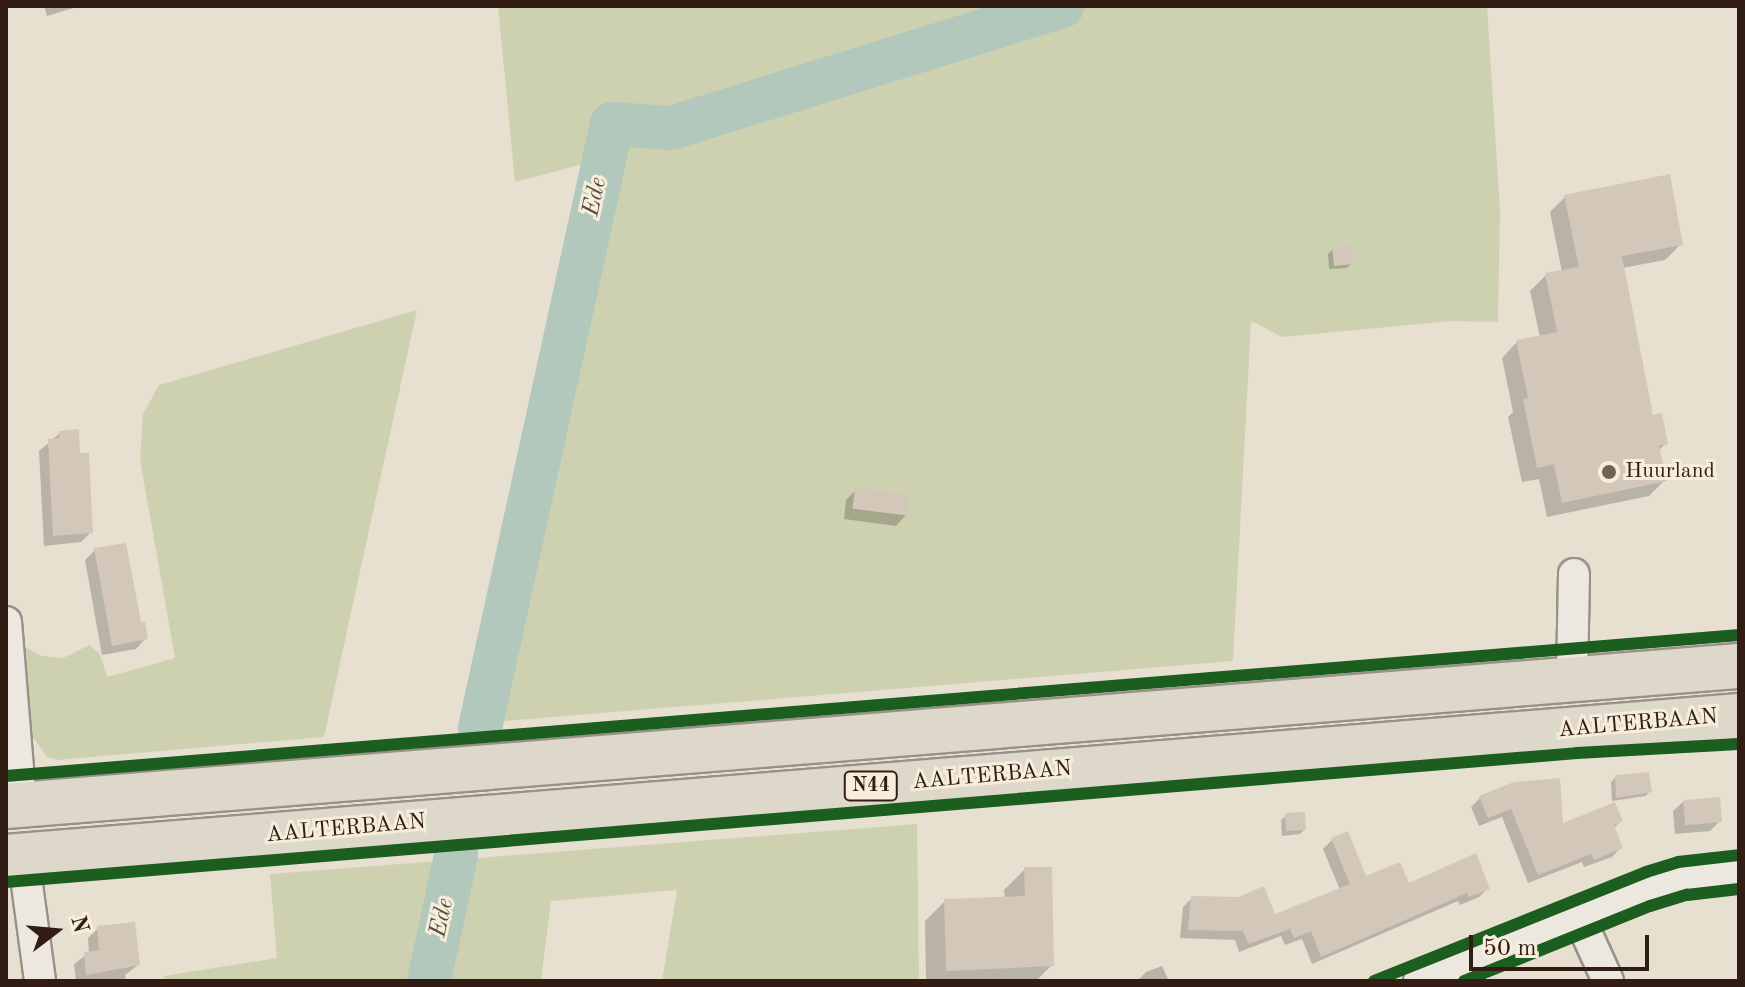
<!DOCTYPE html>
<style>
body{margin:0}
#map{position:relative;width:1745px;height:987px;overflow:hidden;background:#e7e0d0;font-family:"Old Standard TT",serif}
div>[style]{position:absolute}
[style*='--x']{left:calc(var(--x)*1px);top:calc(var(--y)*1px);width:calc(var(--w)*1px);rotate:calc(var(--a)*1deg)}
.green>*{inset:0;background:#ced1b0}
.shadow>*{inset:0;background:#0003}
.river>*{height:44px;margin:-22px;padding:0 22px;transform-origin:22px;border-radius:22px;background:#b2c8bd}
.building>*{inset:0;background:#d3c7ba;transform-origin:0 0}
.roads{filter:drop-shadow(2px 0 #989187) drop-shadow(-2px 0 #989187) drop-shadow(0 2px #989187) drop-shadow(0 -2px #989187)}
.minor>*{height:30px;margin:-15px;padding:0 15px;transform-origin:15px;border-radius:15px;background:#ece8e0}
.highway>*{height:44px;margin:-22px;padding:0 22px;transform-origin:22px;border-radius:22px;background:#ded8cb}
.cycleway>*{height:12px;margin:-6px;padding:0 6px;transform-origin:6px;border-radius:6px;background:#1b5e20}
.dots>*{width:22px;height:22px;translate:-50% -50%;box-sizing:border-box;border:4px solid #f6edda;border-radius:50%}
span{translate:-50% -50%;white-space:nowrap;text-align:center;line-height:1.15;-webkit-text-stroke:6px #f6edda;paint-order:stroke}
.shield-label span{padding:2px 6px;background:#f6edda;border:2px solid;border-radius:6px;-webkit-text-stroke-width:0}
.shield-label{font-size:20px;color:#321d15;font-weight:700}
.poi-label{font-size:22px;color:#321d15}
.left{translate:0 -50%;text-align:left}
.street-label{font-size:22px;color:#321d15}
.water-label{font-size:24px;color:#524d45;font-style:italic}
.frame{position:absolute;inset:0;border:8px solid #321d15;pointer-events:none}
.north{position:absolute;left:16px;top:891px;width:80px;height:80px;-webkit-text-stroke:6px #f6edda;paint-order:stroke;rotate:74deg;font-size:22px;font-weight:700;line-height:32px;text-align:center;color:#321d15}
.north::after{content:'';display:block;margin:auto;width:28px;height:36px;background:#321d15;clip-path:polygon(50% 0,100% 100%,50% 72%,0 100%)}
.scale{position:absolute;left:1469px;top:935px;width:180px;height:36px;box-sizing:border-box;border:4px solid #321d15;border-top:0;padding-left:10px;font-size:24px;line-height:28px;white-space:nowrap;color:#321d15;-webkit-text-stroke:6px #f6edda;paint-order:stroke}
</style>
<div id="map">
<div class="green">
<i style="clip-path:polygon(498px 6px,1487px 6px,1500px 211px,1498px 322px,1451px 321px,1282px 337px,1251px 321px,1233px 661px,470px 724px,594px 161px,515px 182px)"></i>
<i style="clip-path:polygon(417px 310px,324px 737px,57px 760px,47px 757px,32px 736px,21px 645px,42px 656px,63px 658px,89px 645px,100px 654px,107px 677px,175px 658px,140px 460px,143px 414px,159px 385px)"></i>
<i style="clip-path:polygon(917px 824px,919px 981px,662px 981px,677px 890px,551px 901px,541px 981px,165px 981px,164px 976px,277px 958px,270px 874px)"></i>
</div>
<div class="shadow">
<i style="clip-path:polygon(44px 6px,80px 6px,47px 16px)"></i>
<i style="clip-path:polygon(1565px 197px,1681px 244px,1665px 260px,1622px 268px,1651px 418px,1665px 444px,1658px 451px,1665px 480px,1649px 496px,1547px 517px,1539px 479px,1522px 482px,1508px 417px,1513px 412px,1502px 358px,1517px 342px,1540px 337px,1530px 291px,1546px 275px,1562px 272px,1550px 212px)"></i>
<i style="clip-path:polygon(1333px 249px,1352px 263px,1347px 268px,1329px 269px,1328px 254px)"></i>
<i style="clip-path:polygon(60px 433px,78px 454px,91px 532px,81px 542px,44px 546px,39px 451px)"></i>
<i style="clip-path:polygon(856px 490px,906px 515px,896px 526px,844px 519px,846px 500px)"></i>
<i style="clip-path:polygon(95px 550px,146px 638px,136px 649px,102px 655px,85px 560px)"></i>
<i style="clip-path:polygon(1616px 777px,1650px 791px,1646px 796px,1612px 801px,1611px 782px)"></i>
<i style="clip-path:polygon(1480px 798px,1561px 826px,1621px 821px,1613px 829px,1621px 847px,1612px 857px,1584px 867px,1582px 862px,1528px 883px,1502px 817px,1479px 826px,1471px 807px)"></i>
<i style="clip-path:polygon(1684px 801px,1720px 821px,1710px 831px,1675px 834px,1673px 811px)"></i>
<i style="clip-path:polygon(1286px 816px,1304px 830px,1300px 834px,1282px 836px,1281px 820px)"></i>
<i style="clip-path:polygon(1332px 840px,1365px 879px,1408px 886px,1488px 888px,1479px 897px,1460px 905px,1458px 901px,1312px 964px,1302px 939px,1285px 945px,1281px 936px,1239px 952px,1235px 940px,1180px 938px,1183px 907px,1192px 898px,1274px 916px,1340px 890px,1323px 849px)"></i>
<i style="clip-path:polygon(1025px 869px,1052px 965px,1036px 981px,926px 981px,925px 921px,945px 901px,1005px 899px,1004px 890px)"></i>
<i style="clip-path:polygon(98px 928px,138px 965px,125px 975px,126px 981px,76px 981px,74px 964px,89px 953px,88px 938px)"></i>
<i style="clip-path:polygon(1162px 966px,1169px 981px,1137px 981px,1146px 972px)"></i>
</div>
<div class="river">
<i style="--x:480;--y:728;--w:618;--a:-77.67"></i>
<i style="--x:612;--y:124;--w:59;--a:3.9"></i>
<i style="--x:671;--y:128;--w:410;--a:-17.3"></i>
<i style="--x:429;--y:981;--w:129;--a:-77.9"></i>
</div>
<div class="building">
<i style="clip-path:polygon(1670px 174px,1683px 245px,1622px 256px,1653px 415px,1662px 413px,1668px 444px,1659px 446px,1667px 481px,1562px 503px,1554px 464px,1537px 468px,1523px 399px,1528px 398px,1516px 340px,1557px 332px,1545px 273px,1579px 267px,1564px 195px)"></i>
<i style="left:1352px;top:245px;width:19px;height:20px;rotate:84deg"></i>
<i style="clip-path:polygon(79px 429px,80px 453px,89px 453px,93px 533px,53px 536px,48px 439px,59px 438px,59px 431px)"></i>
<i style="left:855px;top:488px;width:55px;height:21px;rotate:7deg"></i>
<i style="clip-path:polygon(126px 543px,141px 622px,145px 622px,148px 639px,112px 646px,94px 548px)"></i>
<i style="clip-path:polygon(1649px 772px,1652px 792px,1616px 798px,1615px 775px)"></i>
<i style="clip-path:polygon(1560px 778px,1563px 823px,1615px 802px,1623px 821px,1614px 825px,1623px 848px,1594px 860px,1591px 854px,1538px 875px,1511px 809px,1488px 818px,1479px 796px,1514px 782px)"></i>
<i style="left:1720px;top:797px;width:25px;height:37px;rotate:85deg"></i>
<i style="left:1305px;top:812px;width:18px;height:20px;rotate:87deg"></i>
<i style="clip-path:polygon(1348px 831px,1366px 876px,1400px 862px,1409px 883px,1476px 853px,1490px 889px,1469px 897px,1467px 893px,1321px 957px,1311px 931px,1294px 938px,1290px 929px,1248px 944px,1243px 931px,1188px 930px,1191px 896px,1238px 897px,1264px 886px,1275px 914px,1350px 884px,1331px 838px)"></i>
<i style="clip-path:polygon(1024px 867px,1052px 867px,1054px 966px,946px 971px,944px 899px,1025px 896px)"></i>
<i style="clip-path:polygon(135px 922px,140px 965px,86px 975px,84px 952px,99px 950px,97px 926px)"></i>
</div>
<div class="roads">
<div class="minor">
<i style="--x:6;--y:622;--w:184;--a:85.3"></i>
<i style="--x:1572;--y:678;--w:104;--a:-88.9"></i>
<i style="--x:23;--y:855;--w:127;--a:82.3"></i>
<i style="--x:1579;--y:917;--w:70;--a:65.6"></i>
<i style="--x:1419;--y:981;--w:247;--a:-22.1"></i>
<i style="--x:1648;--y:888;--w:93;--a:-11.2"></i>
</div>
<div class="highway">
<i style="--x:6;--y:806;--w:1739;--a:-4.62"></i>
<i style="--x:6;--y:857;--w:1739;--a:-4.65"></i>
</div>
</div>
<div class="cycleway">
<i style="--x:6;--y:776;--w:1739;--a:-4.65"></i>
<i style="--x:6;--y:882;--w:1576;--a:-4.69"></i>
<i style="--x:1577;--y:753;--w:162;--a:-3.2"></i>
<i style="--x:1374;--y:981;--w:293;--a:-21.8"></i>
<i style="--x:1646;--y:872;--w:34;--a:-17"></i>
<i style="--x:1678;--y:862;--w:61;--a:-6.5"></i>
<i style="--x:1464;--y:981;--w:201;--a:-22"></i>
<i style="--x:1650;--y:906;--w:39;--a:-17"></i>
<i style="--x:1687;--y:895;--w:52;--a:-6.6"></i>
</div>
<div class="dots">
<i style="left:1609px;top:472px;background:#716156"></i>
</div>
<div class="shield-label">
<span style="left:871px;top:786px">N44</span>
</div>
<div class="poi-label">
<span class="left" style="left:1625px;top:472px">Huurland</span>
</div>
<div class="street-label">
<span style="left:1638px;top:724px;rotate:-5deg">AALTERBAAN</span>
<span style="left:992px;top:776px;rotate:-5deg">AALTERBAAN</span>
<span style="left:346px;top:829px;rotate:-5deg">AALTERBAAN</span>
</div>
<div class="water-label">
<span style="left:596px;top:197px;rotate:-78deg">Ede</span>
<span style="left:443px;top:918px;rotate:-78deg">Ede</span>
</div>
<div class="frame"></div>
<div class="north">N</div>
<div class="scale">50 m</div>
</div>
